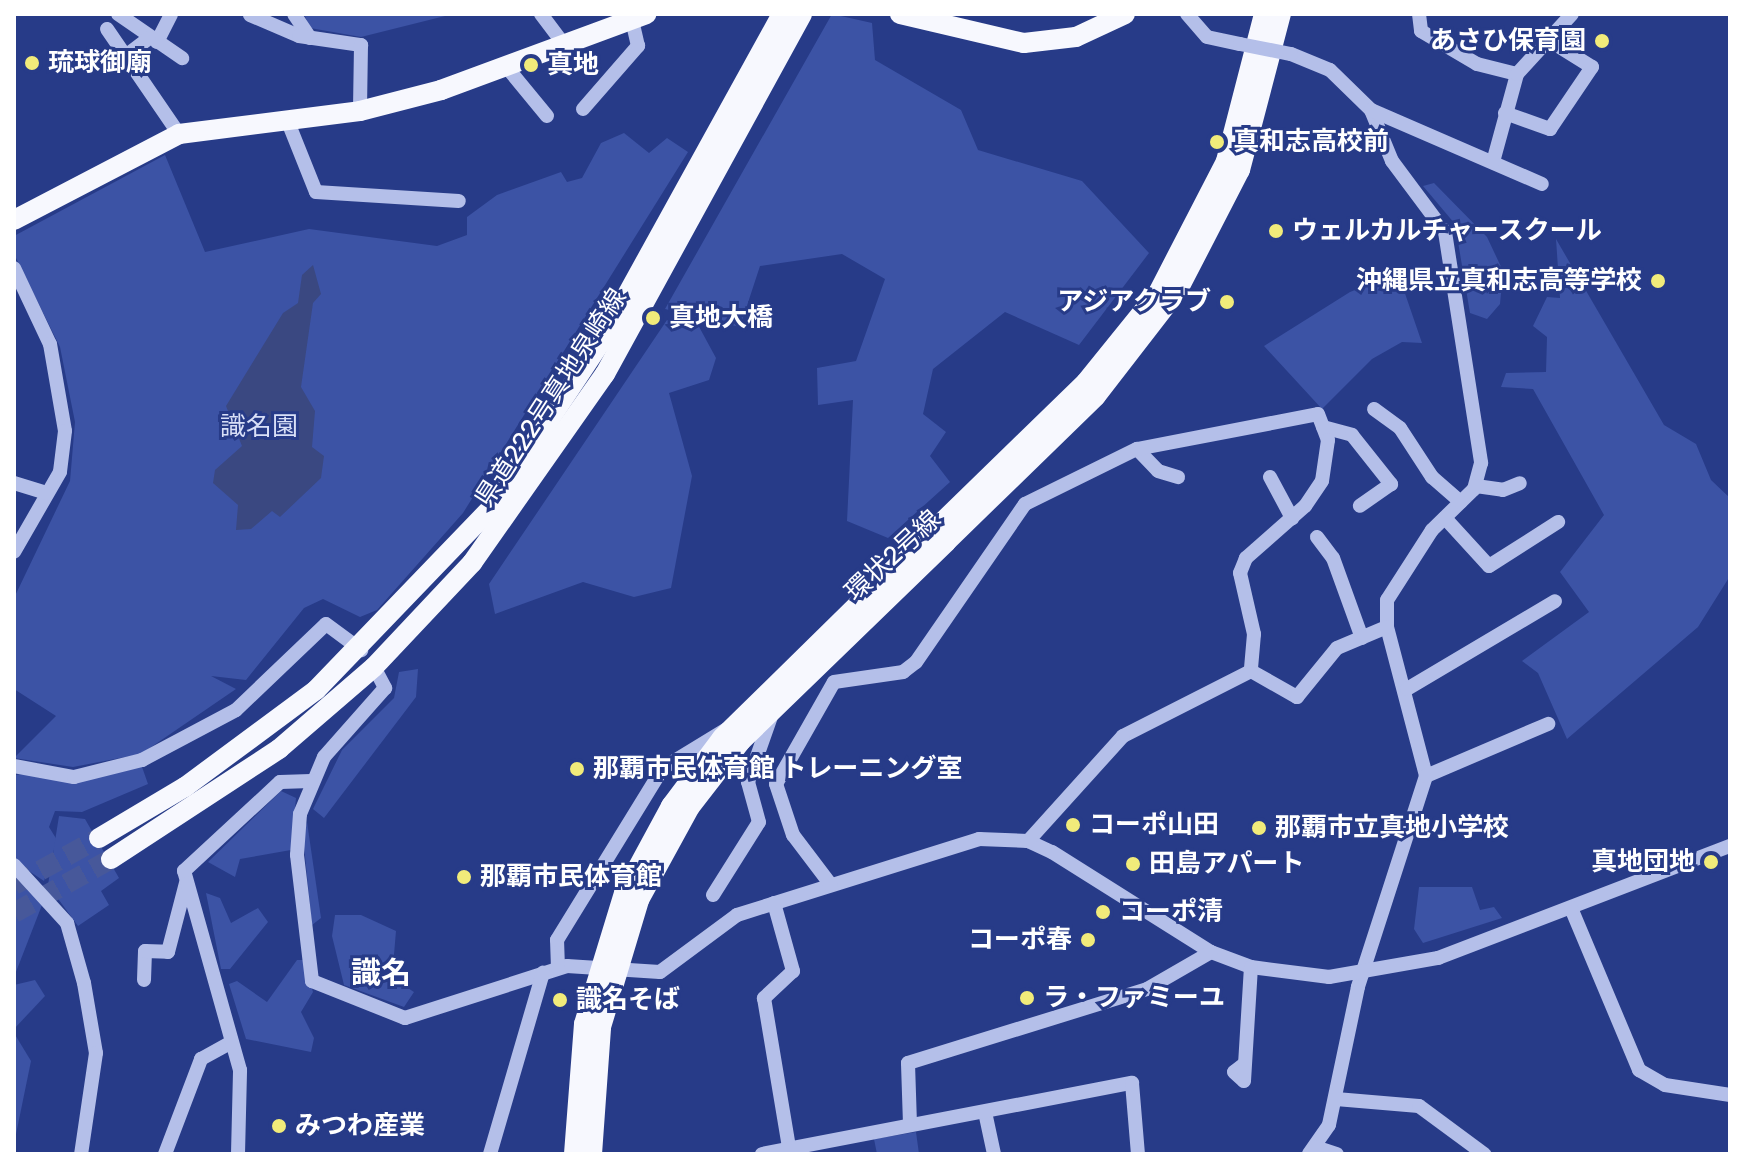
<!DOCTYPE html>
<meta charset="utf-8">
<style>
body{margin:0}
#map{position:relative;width:1744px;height:1168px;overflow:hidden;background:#273b88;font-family:Rubik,"Noto Sans JP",sans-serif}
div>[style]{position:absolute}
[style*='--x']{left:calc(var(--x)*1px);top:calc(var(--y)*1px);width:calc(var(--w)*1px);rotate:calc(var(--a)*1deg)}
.green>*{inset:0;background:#3c53a5}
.water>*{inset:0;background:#3a4881}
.major-tunnel>*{height:20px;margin-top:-10px;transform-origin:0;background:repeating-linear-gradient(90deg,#47589a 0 20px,transparent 0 30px)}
.minor>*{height:14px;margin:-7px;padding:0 7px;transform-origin:7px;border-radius:7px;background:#b4bfe9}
.major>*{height:20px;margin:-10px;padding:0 10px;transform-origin:10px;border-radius:10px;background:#f7f8fe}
.minor-bridge>*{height:14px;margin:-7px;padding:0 7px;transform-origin:7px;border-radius:7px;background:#b4bfe9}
.major-bridge>*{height:20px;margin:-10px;padding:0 10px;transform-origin:10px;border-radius:10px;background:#f7f8fe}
.dots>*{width:22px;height:22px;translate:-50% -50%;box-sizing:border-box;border:4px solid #273b88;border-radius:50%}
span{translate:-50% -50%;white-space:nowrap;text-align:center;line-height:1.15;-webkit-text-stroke:6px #273b88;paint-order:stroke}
.poi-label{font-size:26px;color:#fff;font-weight:700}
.right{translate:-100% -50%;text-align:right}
.left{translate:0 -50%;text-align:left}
.street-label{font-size:26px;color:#fff}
.park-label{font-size:26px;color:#d8dff7}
.quarter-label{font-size:30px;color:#fff;font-weight:700}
.frame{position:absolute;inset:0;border:16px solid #fff;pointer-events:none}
</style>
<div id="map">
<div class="green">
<i style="clip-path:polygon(304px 14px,453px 14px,361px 37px,310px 28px)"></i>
<i style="clip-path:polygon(832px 14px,872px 23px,875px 60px,961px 110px,978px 150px,1082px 181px,1149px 253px,1079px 345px,1005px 312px,933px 369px,923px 414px,946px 432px,930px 456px,950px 482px,888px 538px,847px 521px,853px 400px,818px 405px,817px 368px,856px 361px,885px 279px,842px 254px,760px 266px,740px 327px,665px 309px)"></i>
<i style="clip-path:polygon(624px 133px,649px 153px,667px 138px,688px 152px,463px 513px,377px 610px,360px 617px,323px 599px,304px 608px,246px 680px,211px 676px,236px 689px,141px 754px,73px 767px,14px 758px,56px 716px,14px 689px,14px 598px,70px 481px,75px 422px,60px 347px,14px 254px,14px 236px,165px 155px,205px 252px,309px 229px,437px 246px,467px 235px,467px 217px,497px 195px,561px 172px,567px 182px,582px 178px,601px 143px)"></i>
<i style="clip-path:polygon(1434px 183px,1487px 237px,1503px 271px,1500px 304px,1487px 319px,1470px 313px,1455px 224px,1423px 186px)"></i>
<i style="clip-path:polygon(1556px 239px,1664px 425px,1696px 444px,1711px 480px,1730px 498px,1730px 576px,1698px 627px,1567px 739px,1538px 673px,1522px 661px,1589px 612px,1560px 572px,1604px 515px,1533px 389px,1501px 387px,1506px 373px,1546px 372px,1547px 337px,1533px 326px,1547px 297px,1560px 298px)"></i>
<i style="clip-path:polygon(1398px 273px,1422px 343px,1402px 342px,1372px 359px,1322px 409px,1264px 346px,1350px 292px)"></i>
<i style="clip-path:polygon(667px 320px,697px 323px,716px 358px,709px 380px,669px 393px,692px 476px,671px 588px,634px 597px,583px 582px,495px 614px,489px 584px)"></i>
<i style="clip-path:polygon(418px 669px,416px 697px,324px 818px,313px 809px,342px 750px,394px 698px,399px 672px)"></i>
<i style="clip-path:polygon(141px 764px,148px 784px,82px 812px,55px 811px,49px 827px,57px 840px,44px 881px,14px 861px,14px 775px)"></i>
<i style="clip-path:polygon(281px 791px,296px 798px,291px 850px,240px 859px,235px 877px,208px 862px)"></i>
<i style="clip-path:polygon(59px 816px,85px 819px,119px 878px,101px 891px,109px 905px,78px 926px,48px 885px)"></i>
<i style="clip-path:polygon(307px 822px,321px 918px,312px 925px,303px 836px)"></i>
<i style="clip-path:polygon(14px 876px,42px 905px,14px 977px)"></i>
<i style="clip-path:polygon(1419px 887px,1472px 887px,1480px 910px,1494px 907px,1502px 918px,1423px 943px,1414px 929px)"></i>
<i style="clip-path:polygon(206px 893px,220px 898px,231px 923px,258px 908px,268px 922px,230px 969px,221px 969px)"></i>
<i style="clip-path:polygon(335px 915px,361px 915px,396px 931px,392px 978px,414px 992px,404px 1007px,344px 985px,332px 936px)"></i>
<i style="clip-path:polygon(297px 960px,304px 960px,313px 992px,301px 1012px,314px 1038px,311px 1052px,246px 1039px,229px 984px,237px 981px,267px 1002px)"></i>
<i style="clip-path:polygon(35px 980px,45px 996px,14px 1029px,14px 985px)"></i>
<i style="clip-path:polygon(14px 1033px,31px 1061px,14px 1144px)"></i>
<i style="clip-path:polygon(916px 1132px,919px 1154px,877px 1154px,874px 1139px)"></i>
</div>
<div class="water">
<i style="clip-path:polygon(313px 265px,321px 294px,313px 303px,301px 387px,315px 411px,312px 447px,324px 456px,321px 478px,280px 517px,272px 511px,251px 529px,236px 530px,238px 505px,213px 483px,215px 470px,242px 446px,226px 406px,283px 313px,298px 303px,302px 275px)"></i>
</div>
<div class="major-tunnel">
<i style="--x:14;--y:885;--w:97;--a:-28.9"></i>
<i style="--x:14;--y:913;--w:111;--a:-29.1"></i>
</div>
<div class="minor">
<i style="--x:118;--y:14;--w:78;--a:34.5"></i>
<i style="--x:294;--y:14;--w:29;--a:56"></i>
<i style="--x:541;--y:14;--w:38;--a:53"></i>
<i style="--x:1187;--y:14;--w:30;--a:49"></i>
<i style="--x:1207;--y:37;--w:34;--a:12"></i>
<i style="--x:1419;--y:14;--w:17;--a:83"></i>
<i style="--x:1421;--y:31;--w:65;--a:30.5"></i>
<i style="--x:1477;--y:64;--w:41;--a:14"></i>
<i style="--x:250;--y:15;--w:53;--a:23.2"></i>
<i style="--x:299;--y:36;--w:63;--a:8.3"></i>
<i style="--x:361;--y:45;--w:66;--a:90.9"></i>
<i style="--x:107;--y:29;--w:127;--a:55.6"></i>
<i style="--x:157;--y:42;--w:31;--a:-63"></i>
<i style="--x:1291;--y:54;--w:42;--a:22.3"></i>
<i style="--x:1330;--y:70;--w:57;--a:44.3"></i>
<i style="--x:1371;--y:110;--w:55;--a:67.6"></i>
<i style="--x:1392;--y:161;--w:89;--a:53.3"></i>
<i style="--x:1445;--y:232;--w:234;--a:81.1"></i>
<i style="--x:1481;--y:463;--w:27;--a:105"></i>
<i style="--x:1474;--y:489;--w:59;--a:135.7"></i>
<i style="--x:1432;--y:530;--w:83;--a:122.7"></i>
<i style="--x:1387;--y:600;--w:27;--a:90"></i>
<i style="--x:1387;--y:627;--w:154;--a:75.3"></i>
<i style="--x:1426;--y:776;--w:222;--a:107.9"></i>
<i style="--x:1358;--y:987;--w:141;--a:101.9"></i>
<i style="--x:1329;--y:1125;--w:35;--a:125"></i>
<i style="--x:124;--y:57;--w:31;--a:-37"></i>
<i style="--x:505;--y:65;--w:66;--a:50.5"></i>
<i style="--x:583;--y:109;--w:84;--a:-48.9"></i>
<i style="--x:638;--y:46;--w:28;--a:-103"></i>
<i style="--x:1371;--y:110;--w:186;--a:23.4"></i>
<i style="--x:1505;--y:113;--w:48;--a:19.6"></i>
<i style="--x:1550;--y:129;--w:75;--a:-55.9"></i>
<i style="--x:1592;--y:67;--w:53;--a:-148.1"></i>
<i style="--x:288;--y:122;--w:75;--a:68.2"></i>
<i style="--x:316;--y:192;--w:143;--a:3.6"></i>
<i style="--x:1493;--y:162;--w:91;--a:-74.7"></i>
<i style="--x:1517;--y:74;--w:81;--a:-47.5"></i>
<i style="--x:14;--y:268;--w:84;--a:64.7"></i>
<i style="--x:50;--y:344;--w:88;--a:80.2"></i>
<i style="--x:65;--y:431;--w:41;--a:97"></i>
<i style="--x:60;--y:472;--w:92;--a:119.9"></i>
<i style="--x:1374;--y:409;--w:32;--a:36"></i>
<i style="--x:1400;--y:428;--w:59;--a:56.9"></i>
<i style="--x:1432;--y:477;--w:38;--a:41"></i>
<i style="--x:1323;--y:427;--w:30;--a:15"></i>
<i style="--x:1352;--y:435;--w:63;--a:51.5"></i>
<i style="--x:1391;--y:484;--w:38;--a:145"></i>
<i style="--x:1137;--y:449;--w:30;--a:46"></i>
<i style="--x:1158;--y:471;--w:21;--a:17"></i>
<i style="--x:1270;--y:477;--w:47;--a:61.8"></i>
<i style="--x:14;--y:483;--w:34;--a:17"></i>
<i style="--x:1476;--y:486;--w:27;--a:8"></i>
<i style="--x:1503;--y:490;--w:18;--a:-22"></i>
<i style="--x:1445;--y:518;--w:65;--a:47.5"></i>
<i style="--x:1489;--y:566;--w:82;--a:-32.5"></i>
<i style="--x:1317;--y:537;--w:26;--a:53"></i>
<i style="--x:1333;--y:558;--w:85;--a:70.1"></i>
<i style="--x:374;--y:667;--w:24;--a:62"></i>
<i style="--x:385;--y:688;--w:92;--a:131.5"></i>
<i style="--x:324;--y:757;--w:62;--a:112.8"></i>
<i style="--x:300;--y:814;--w:41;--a:94.2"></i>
<i style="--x:297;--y:855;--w:127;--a:83.2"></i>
<i style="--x:312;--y:981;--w:100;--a:21.7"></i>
<i style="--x:405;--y:1018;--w:170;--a:-17.8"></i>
<i style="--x:567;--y:966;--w:93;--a:3.7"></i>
<i style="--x:660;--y:972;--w:96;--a:-36.5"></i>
<i style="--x:737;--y:915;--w:254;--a:-17.4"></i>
<i style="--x:979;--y:839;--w:49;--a:2.3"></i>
<i style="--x:1028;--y:841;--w:26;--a:25"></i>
<i style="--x:1052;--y:852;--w:188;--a:32.2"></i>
<i style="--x:1211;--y:952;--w:43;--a:20.6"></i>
<i style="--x:1251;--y:967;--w:79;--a:7.3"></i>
<i style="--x:1329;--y:977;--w:111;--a:-9.9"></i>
<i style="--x:1438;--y:958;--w:313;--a:-21"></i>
<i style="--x:1251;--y:671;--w:53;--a:29.5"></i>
<i style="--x:1297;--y:697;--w:63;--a:-50.8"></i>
<i style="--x:1337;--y:648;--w:54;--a:-22.8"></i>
<i style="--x:1407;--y:689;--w:172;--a:-30.7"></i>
<i style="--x:14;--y:766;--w:61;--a:10.4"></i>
<i style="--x:74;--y:777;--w:70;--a:-14"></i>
<i style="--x:142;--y:760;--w:106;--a:-28"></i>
<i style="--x:236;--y:710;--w:124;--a:-43.7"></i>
<i style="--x:326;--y:624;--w:44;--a:36.6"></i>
<i style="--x:1426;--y:776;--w:133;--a:-23.1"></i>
<i style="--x:14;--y:865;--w:79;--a:47.6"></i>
<i style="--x:67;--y:923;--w:62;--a:74.2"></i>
<i style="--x:84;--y:983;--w:71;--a:80.3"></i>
<i style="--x:96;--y:1053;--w:102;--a:98.4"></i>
<i style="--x:831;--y:885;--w:63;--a:-127.2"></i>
<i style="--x:793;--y:835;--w:54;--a:-108.4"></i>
<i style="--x:776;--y:784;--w:117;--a:-60.4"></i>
<i style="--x:834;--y:682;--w:70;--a:-8.2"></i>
<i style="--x:903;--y:672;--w:16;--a:-38"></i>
<i style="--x:916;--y:662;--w:192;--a:-55.4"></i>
<i style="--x:1025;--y:504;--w:125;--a:-26.2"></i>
<i style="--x:1137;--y:449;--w:184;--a:-10.9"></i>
<i style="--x:1318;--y:414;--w:28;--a:69"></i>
<i style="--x:1328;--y:440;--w:41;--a:98.3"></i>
<i style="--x:1322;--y:481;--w:30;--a:124"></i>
<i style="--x:1305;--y:506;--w:79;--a:138.6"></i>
<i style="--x:1246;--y:558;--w:16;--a:112"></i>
<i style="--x:1240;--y:573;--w:63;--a:77.1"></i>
<i style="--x:1254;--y:634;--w:37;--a:95"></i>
<i style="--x:1251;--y:671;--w:144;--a:153.1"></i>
<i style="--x:1123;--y:736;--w:142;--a:132.1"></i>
<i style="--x:713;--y:895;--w:86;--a:-57.8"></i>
<i style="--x:759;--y:822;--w:41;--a:-105.4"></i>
<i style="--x:748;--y:782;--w:75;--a:-70.6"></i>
<i style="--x:774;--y:903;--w:71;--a:74.4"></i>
<i style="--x:793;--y:971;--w:40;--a:137"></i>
<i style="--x:764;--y:998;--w:152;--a:80.5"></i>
<i style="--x:1571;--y:908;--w:176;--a:67.2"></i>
<i style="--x:1639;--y:1070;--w:30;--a:30"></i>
<i style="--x:1665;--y:1085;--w:66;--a:8.7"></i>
<i style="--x:558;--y:968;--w:28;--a:-92"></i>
<i style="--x:557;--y:940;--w:202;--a:-58.4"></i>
<i style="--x:663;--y:768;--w:73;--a:-31.5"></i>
<i style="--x:144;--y:980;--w:29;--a:-88"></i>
<i style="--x:145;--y:951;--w:23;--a:2"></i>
<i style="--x:168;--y:952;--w:71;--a:-75.4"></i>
<i style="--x:1243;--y:1065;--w:11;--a:142"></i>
<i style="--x:1234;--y:1072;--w:13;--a:42"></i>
<i style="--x:1244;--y:1081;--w:114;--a:-86.5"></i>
<i style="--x:1336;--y:1099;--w:83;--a:4.8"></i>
<i style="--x:1419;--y:1106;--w:81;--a:36.4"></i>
<i style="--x:985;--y:1112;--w:43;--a:77.9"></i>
<i style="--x:910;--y:1124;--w:61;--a:-91.9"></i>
<i style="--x:908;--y:1063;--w:250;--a:-17.2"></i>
<i style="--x:1147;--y:989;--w:74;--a:-30"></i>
<i style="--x:1315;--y:1147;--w:23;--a:18"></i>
<i style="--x:165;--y:1154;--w:102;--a:-69.2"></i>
<i style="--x:201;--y:1059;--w:35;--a:-29"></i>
<i style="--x:238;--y:1154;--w:84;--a:-88.6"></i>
<i style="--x:240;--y:1070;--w:207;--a:-105.7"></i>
<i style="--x:184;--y:871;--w:131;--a:-42.8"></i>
<i style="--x:280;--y:782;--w:31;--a:-2"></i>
<i style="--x:490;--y:1154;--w:189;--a:-73.7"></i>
<i style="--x:762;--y:1154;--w:377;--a:-10.9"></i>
<i style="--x:1132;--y:1083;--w:71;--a:85.2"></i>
</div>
<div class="major">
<i style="--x:900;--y:14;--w:127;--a:13.2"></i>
<i style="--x:1024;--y:43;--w:52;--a:-6.6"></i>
<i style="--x:1076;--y:37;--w:54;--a:-25.1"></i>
<i style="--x:14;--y:220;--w:186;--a:-27.5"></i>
<i style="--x:179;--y:134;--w:182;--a:-7.2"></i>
<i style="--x:360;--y:111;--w:84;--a:-14.5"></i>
<i style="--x:441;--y:90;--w:219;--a:-20.3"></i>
<i style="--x:934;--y:530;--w:212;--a:-44.2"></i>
<i style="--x:1086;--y:382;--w:114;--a:-51"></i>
<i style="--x:1158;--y:293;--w:148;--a:-62.7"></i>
<i style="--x:1226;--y:161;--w:152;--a:-75.5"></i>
<i style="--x:946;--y:542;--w:209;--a:-44.2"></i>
<i style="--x:1096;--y:396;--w:134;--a:-52.3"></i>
<i style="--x:1178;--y:290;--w:135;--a:-62.7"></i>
<i style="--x:1240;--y:170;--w:161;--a:-75.3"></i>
<i style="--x:99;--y:838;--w:100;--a:-30.7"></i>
<i style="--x:185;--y:787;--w:163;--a:-36.5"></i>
<i style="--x:316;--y:690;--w:251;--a:-46.1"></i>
<i style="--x:490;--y:509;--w:201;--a:-56.4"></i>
<i style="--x:601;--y:342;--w:375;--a:-61.1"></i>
<i style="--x:111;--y:859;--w:201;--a:-33.2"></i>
<i style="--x:279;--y:749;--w:125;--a:-40.8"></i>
<i style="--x:374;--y:667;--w:143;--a:-46.7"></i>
<i style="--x:472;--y:563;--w:231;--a:-54.9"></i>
<i style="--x:605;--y:374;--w:410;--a:-61.3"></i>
<i style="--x:574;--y:1154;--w:130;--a:-85.6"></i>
<i style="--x:584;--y:1024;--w:137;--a:-73"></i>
<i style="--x:592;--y:1154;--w:127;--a:-85.9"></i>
<i style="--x:601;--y:1027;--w:133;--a:-73.3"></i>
</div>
<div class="minor-bridge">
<i style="--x:1240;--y:44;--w:52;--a:11.1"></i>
</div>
<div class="major-bridge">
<i style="--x:624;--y:893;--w:99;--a:-61.6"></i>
<i style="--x:671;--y:806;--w:85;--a:-53.1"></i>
<i style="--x:722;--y:738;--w:297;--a:-44.5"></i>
<i style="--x:639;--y:900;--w:106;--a:-61.3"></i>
<i style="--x:690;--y:807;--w:83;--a:-52.3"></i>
<i style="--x:741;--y:741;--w:286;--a:-44.1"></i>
</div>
<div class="dots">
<i style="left:1602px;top:41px;background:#f1eb7a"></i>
<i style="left:32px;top:63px;background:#f1eb7a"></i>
<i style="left:531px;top:65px;background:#f1eb7a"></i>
<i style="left:1217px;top:142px;background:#f1eb7a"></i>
<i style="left:1276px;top:231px;background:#f1eb7a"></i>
<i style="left:1658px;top:281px;background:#f1eb7a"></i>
<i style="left:1227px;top:302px;background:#f1eb7a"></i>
<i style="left:653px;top:318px;background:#f1eb7a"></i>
<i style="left:577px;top:769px;background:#f1eb7a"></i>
<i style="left:1073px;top:825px;background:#f1eb7a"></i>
<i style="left:1259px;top:828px;background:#f1eb7a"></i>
<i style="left:1711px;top:862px;background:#f1eb7a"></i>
<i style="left:1133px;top:864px;background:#f1eb7a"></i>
<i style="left:464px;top:877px;background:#f1eb7a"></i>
<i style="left:1103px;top:912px;background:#f1eb7a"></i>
<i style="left:1088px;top:940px;background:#f1eb7a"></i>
<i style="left:1027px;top:998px;background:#f1eb7a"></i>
<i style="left:560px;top:1000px;background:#f1eb7a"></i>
<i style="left:279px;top:1126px;background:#f1eb7a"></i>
</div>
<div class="poi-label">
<span class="right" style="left:1586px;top:41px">あさひ保育園</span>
<span class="left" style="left:48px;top:63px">琉球御廟</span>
<span class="left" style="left:547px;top:65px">真地</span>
<span class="left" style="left:1233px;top:142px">真和志高校前</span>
<span class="left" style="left:1292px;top:231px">ウェルカルチャースクール</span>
<span class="right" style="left:1642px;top:281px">沖縄県立真和志高等学校</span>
<span class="right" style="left:1211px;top:302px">アジアクラブ</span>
<span class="left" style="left:669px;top:318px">真地大橋</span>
<span class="left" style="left:593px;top:769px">那覇市民体育館 トレーニング室</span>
<span class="left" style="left:1089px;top:825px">コーポ山田</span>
<span class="left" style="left:1275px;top:828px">那覇市立真地小学校</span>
<span class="right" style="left:1695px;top:862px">真地団地</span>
<span class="left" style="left:1149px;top:864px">田島アパート</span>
<span class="left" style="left:480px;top:877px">那覇市民体育館</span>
<span class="left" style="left:1119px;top:912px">コーポ清</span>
<span class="right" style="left:1072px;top:940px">コーポ春</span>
<span class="left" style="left:1043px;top:998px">ラ・ファミーユ</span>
<span class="left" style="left:576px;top:1000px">識名そば</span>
<span class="left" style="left:295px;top:1126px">みつわ産業</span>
</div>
<div class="street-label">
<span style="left:551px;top:398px;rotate:-57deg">県道222号真地泉崎線</span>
<span style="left:893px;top:556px;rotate:-43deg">環状2号線</span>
</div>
<div class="park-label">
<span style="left:259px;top:427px">識名園</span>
</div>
<div class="quarter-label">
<span style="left:381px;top:973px">識名</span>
</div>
<div class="frame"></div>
</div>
